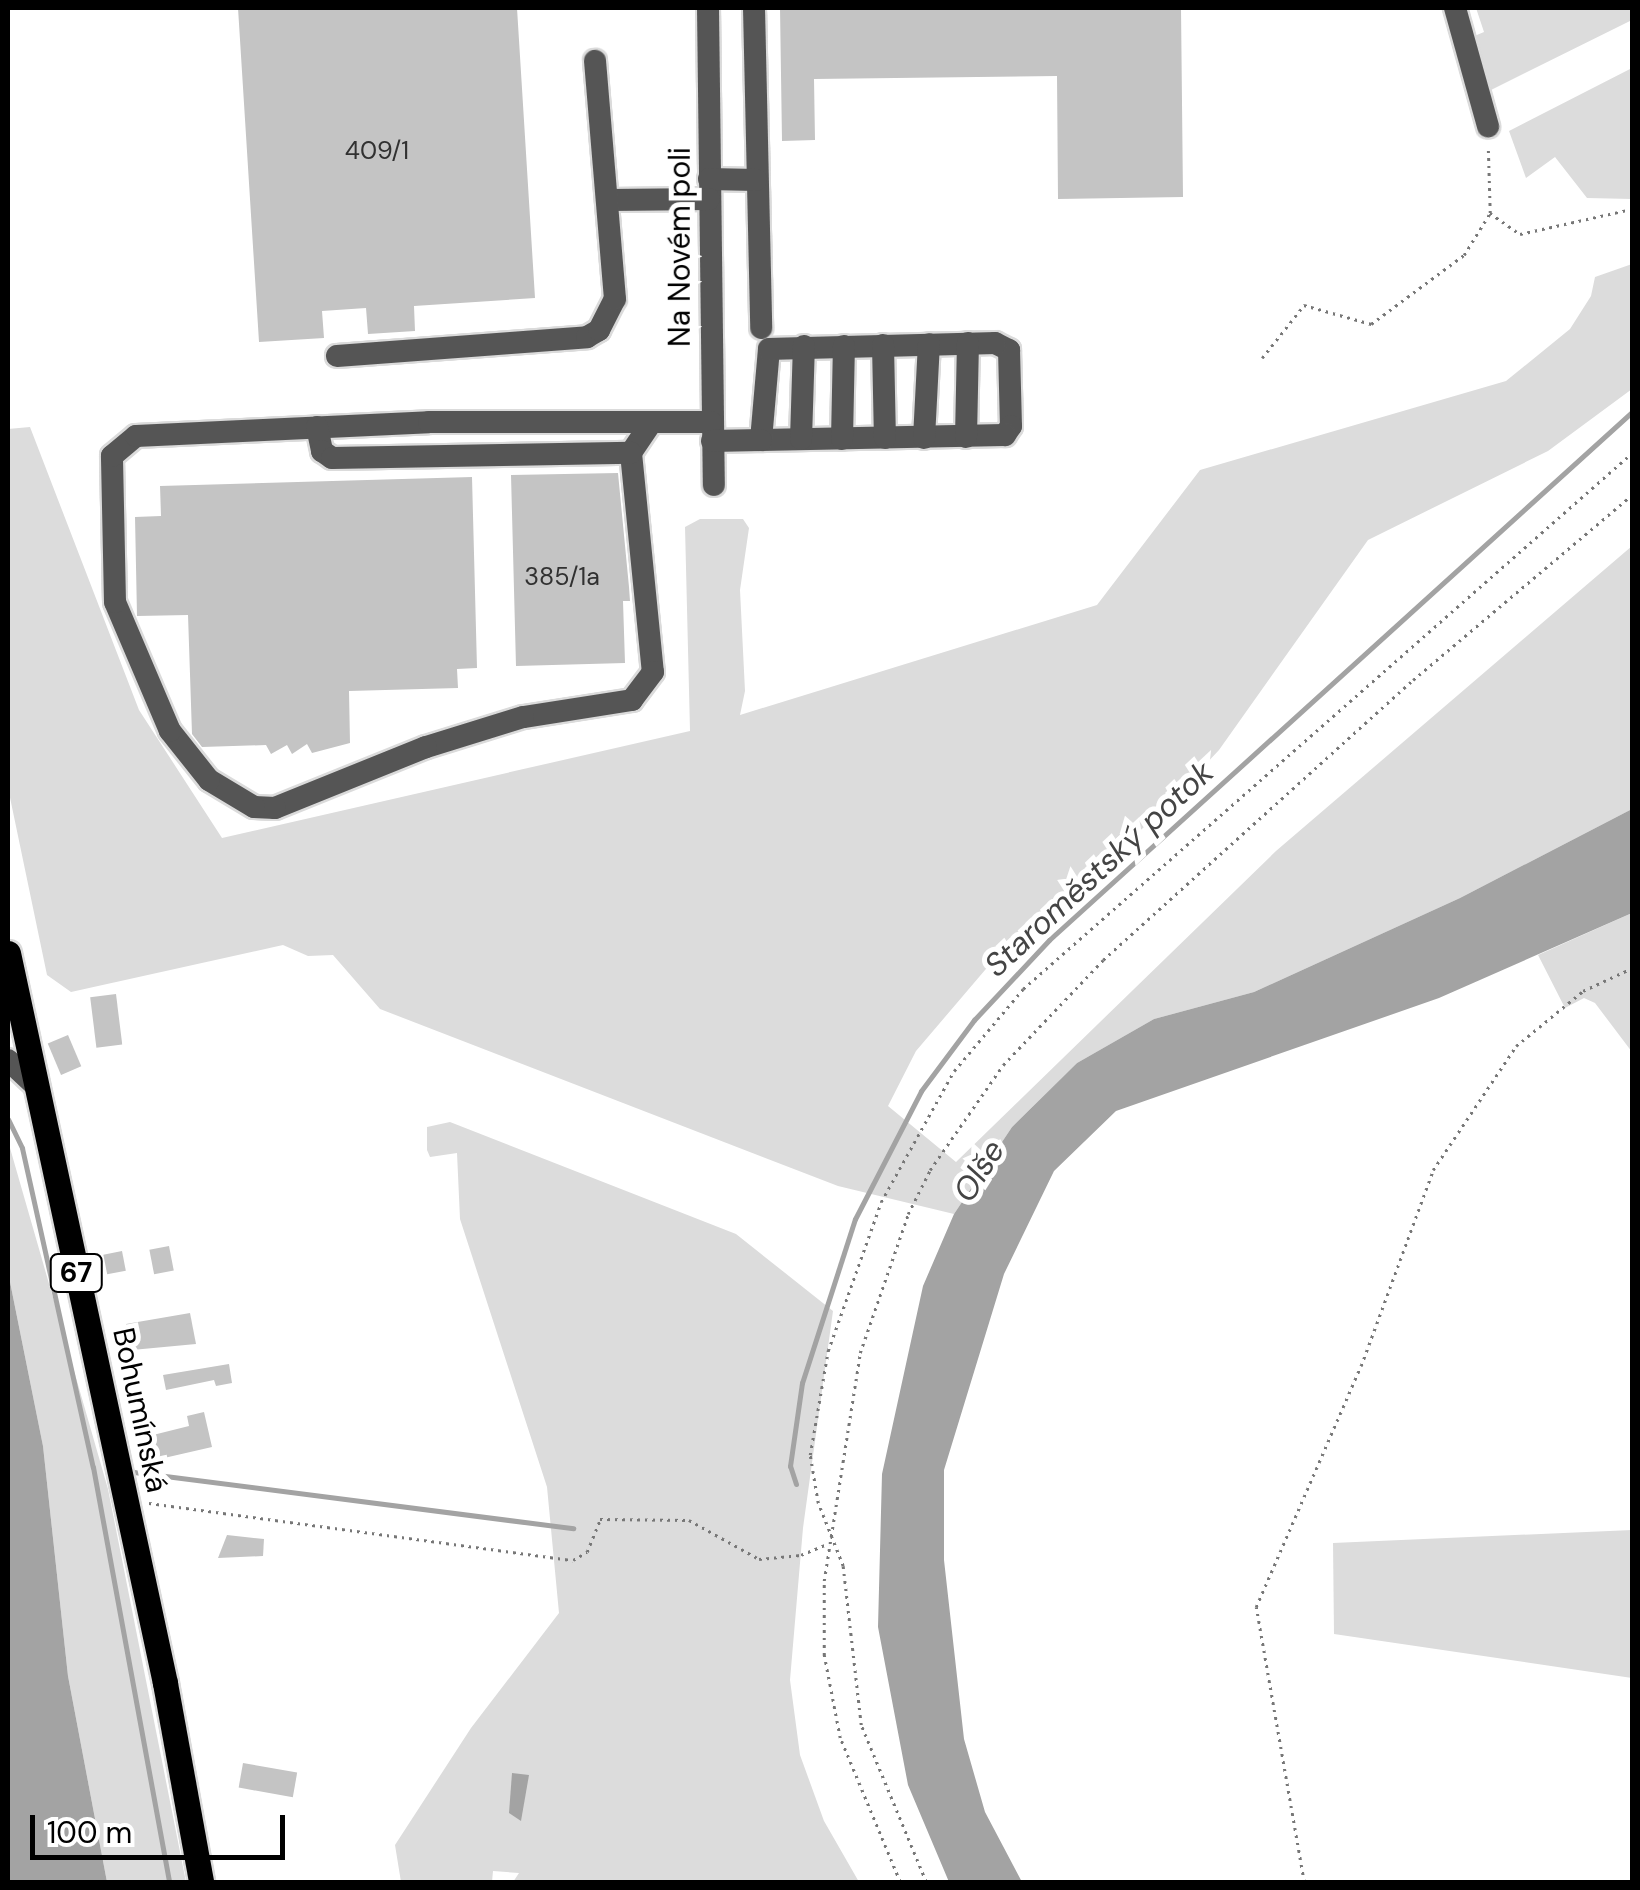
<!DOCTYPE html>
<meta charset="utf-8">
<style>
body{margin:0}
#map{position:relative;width:1640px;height:1890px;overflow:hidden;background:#fff;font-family:"DM Sans",sans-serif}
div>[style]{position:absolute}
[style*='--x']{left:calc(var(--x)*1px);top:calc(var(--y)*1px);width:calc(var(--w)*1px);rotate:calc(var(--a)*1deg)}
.green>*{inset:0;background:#dcdcdc}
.water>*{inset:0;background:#a3a3a3}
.stream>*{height:5px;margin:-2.5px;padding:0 2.5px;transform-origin:2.5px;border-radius:2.5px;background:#a3a3a3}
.building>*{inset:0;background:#c4c4c4;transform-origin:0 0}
.path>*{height:2.5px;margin-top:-1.25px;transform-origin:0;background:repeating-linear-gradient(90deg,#777 0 2.5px,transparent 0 7.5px)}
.roads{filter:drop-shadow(2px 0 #dbdbdb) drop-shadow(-2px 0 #dbdbdb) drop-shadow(0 2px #dbdbdb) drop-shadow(0 -2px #dbdbdb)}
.minor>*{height:22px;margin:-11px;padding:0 11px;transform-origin:11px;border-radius:11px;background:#555}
.major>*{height:25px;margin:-12.5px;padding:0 12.5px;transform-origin:12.5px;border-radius:12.5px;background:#000}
span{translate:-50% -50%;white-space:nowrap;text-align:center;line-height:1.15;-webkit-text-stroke:10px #fff;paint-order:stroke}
.number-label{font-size:25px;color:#313131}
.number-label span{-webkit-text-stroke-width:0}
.shield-label span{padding:2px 8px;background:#fff;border:2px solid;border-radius:8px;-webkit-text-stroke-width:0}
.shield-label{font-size:28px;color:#000;font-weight:700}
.street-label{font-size:30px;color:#000}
.water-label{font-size:32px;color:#444;font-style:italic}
.frame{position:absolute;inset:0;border:10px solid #000;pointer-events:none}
.scale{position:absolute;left:30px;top:1815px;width:255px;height:45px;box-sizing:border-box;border:5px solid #000;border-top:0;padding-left:12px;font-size:30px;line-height:35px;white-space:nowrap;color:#000;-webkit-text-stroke:8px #fff;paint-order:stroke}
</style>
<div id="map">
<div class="green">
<i style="clip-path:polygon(1476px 8px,1632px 8px,1632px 20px,1491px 90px,1472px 37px,1484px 32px)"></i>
<i style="clip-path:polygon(1632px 68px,1632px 199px,1587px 198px,1555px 157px,1526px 178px,1509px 131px)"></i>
<i style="clip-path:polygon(1632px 264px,1632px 389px,1548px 451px,1368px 540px,1219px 750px,1161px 812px,991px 963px,916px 1051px,888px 1106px,956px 1162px,1276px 851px,1632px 546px,1632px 809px,1460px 898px,1254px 992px,1154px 1019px,1077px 1063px,1012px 1127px,954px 1214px,838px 1186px,380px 1009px,333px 955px,308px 956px,283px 945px,71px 992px,47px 975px,8px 788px,8px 429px,30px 427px,139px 710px,222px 838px,690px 731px,685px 527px,700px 519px,743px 519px,749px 528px,740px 590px,745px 691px,740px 715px,1097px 605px,1200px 470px,1506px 381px,1570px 329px,1591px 296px,1595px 277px)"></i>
<i style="clip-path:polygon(1632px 913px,1632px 1052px,1595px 1003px,1584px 998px,1565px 1008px,1538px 955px)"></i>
<i style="clip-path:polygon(450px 1122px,736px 1234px,833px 1311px,803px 1528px,790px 1680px,800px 1755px,824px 1821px,859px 1882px,513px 1882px,519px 1873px,493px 1871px,492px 1882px,401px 1882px,395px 1845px,471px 1728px,559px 1613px,547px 1487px,460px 1219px,457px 1153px,430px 1157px,427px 1150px,427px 1127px)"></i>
<i style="clip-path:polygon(8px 1141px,108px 1489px,186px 1882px,107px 1882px,68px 1676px,43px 1446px,8px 1272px)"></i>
<i style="clip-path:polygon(1632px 1530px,1632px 1678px,1334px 1634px,1333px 1543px)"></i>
</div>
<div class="water">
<i style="clip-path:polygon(1632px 809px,1632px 913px,1439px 998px,1116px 1111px,1054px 1171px,1004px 1274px,944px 1470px,944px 1560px,964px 1739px,985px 1812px,1022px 1882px,949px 1882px,908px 1785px,878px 1627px,882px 1474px,923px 1286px,954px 1214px,1012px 1127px,1077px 1063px,1154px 1019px,1254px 992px,1460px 898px)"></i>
<i style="clip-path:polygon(8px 1272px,43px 1446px,68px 1676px,107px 1882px,8px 1882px)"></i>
<i style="clip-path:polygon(512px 1773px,529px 1775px,521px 1821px,509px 1813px)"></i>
</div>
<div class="stream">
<i style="--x:8;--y:1119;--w:32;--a:64"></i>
<i style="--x:22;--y:1148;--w:327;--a:77.5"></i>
<i style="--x:93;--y:1467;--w:422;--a:79.6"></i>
<i style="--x:126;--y:1471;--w:451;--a:7.3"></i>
<i style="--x:796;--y:1484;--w:19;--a:-108"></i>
<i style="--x:790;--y:1466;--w:84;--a:-81.8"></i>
<i style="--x:802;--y:1383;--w:172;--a:-72.1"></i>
<i style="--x:855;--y:1219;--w:144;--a:-62.7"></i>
<i style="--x:921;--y:1091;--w:89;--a:-53.3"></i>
<i style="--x:974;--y:1020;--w:110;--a:-46.8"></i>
<i style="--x:1049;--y:940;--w:787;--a:-42.17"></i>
</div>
<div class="building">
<i style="clip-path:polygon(238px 8px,517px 8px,535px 298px,414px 306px,415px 331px,368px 334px,366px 308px,322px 311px,324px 338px,259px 342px)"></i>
<i style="clip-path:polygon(780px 8px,1181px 8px,1183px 197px,1058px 199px,1057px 76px,814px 79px,815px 140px,782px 141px)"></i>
<i style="clip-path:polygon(618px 473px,629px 587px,630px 601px,623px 601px,625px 663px,516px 666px,511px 475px)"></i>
<i style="clip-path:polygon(472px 477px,477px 668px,457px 669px,458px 688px,349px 691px,350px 743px,312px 753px,307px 744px,292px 754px,287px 745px,271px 754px,266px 745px,202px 747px,192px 734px,188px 615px,137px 616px,135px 517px,161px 516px,160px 486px)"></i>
<i style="left:116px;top:994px;width:51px;height:26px;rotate:83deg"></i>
<i style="left:68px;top:1035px;width:34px;height:22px;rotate:67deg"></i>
<i style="left:169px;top:1246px;width:25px;height:20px;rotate:79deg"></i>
<i style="left:122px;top:1251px;width:20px;height:19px;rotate:79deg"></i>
<i style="clip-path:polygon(190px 1313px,196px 1344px,132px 1350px,126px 1324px)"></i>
<i style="clip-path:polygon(229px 1364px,232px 1383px,216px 1386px,214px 1380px,166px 1390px,163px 1375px)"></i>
<i style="clip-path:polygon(204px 1412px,212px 1447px,151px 1461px,145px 1437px,189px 1426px,187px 1416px)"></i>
<i style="clip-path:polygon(227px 1535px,264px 1539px,263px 1556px,218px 1558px)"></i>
<i style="left:243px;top:1763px;width:55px;height:25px;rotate:10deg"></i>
</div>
<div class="path">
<i style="--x:1490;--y:213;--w:37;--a:35"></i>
<i style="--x:1520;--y:234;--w:115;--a:-12.6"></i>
<i style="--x:1262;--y:358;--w:68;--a:-51.6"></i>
<i style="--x:1304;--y:305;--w:70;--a:15.8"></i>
<i style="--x:1371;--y:324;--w:116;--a:-36.6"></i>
<i style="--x:1464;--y:255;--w:49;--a:-58.2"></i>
<i style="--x:1490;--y:213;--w:67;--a:-91.7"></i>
<i style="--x:149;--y:1503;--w:428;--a:7.7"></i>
<i style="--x:573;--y:1560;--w:16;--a:-30"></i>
<i style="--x:587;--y:1552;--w:35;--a:-68"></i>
<i style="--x:600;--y:1519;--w:89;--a:0.6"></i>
<i style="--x:689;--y:1520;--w:80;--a:29.1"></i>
<i style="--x:759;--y:1559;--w:42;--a:-5.4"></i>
<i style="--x:801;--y:1555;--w:30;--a:-23"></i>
<i style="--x:900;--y:1882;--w:156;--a:-112.6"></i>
<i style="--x:840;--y:1738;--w:85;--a:-100.9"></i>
<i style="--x:824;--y:1655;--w:74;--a:-90"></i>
<i style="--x:824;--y:1581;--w:231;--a:-81"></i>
<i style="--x:860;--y:1353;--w:147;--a:-70.9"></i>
<i style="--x:908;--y:1214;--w:49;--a:-63.4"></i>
<i style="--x:930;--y:1170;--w:128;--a:-55.2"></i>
<i style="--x:1003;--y:1065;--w:145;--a:-46.4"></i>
<i style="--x:1103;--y:960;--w:418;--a:-42.1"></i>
<i style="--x:1413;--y:680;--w:287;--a:-40.2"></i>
<i style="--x:926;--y:1882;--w:170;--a:-112.5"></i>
<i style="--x:861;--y:1725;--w:160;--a:-96.5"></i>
<i style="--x:843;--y:1566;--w:68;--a:-111.6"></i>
<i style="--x:818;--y:1503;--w:49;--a:-99.5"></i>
<i style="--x:810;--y:1455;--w:106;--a:-80.2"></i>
<i style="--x:828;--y:1351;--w:158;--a:-70.4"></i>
<i style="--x:881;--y:1202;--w:150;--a:-60.9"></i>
<i style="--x:954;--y:1071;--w:107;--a:-49.9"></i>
<i style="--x:1023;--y:989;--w:811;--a:-41.35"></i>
<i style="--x:1304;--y:1882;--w:279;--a:-99.9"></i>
<i style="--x:1256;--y:1607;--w:263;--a:-66.5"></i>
<i style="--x:1361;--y:1366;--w:209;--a:-69.8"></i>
<i style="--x:1433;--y:1170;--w:149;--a:-56.2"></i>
<i style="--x:1516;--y:1046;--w:87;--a:-39.4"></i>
<i style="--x:1583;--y:991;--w:54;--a:-25.1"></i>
</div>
<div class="roads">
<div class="minor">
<i style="--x:708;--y:8;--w:477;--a:89.3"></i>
<i style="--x:754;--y:8;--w:320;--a:88.7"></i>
<i style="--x:1455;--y:8;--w:123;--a:74.4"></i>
<i style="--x:709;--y:179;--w:47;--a:1.2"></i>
<i style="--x:609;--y:200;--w:100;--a:-0.6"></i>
<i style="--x:995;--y:343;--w:16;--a:27"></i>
<i style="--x:1009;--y:350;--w:76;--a:88.5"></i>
<i style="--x:1011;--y:426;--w:11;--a:124"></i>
<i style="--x:1005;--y:435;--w:244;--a:178.8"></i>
<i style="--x:761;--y:440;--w:91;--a:-85"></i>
<i style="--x:769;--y:349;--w:226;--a:-1.5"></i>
<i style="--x:883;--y:345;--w:93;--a:88.8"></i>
<i style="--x:337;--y:356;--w:251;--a:-4.3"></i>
<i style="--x:587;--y:337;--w:14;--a:-30"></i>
<i style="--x:599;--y:330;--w:35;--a:-63"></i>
<i style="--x:615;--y:299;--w:239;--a:-94.8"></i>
<i style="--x:651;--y:423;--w:36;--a:124"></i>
<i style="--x:631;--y:453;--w:220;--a:84.3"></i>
<i style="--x:653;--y:672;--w:35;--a:127"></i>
<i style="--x:632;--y:700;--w:110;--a:171.1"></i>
<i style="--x:523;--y:717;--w:102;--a:162.8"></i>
<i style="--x:426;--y:747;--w:163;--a:158"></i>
<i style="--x:275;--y:808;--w:21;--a:-177"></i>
<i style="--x:254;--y:807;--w:52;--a:-149"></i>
<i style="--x:209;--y:780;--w:63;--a:-128.5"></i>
<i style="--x:170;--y:731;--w:140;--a:-113.1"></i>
<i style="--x:115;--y:602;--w:146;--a:-91.2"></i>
<i style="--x:112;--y:456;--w:31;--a:-40"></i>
<i style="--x:136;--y:436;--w:293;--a:-2.7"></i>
<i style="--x:429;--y:422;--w:282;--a:0"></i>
<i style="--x:317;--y:427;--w:25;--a:78"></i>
<i style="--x:322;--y:451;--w:12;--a:35"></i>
<i style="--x:332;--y:458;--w:299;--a:-1"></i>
<i style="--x:966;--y:437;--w:94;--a:-88.8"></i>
<i style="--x:924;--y:438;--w:94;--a:-87"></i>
<i style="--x:801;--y:439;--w:93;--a:-88.2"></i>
<i style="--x:842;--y:439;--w:93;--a:-88.8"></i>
<i style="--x:712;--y:441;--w:49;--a:-1.2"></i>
<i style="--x:8;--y:1060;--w:34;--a:43"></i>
</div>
<div class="major">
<i style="--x:8;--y:953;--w:747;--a:77.86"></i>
<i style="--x:165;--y:1683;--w:202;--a:79.7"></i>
</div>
</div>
<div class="number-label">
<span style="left:377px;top:151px">409/1</span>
<span style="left:562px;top:577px">385/1a</span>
</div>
<div class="shield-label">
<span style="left:76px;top:1273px">67</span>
</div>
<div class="street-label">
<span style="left:680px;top:247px;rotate:-90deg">Na Novém poli</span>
<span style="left:140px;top:1410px;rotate:78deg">Bohumínská</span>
</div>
<div class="water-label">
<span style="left:1099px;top:869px;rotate:-43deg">Staroměstský potok</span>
<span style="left:979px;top:1171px;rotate:-58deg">Olše</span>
</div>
<div class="frame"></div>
<div class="scale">100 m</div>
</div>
